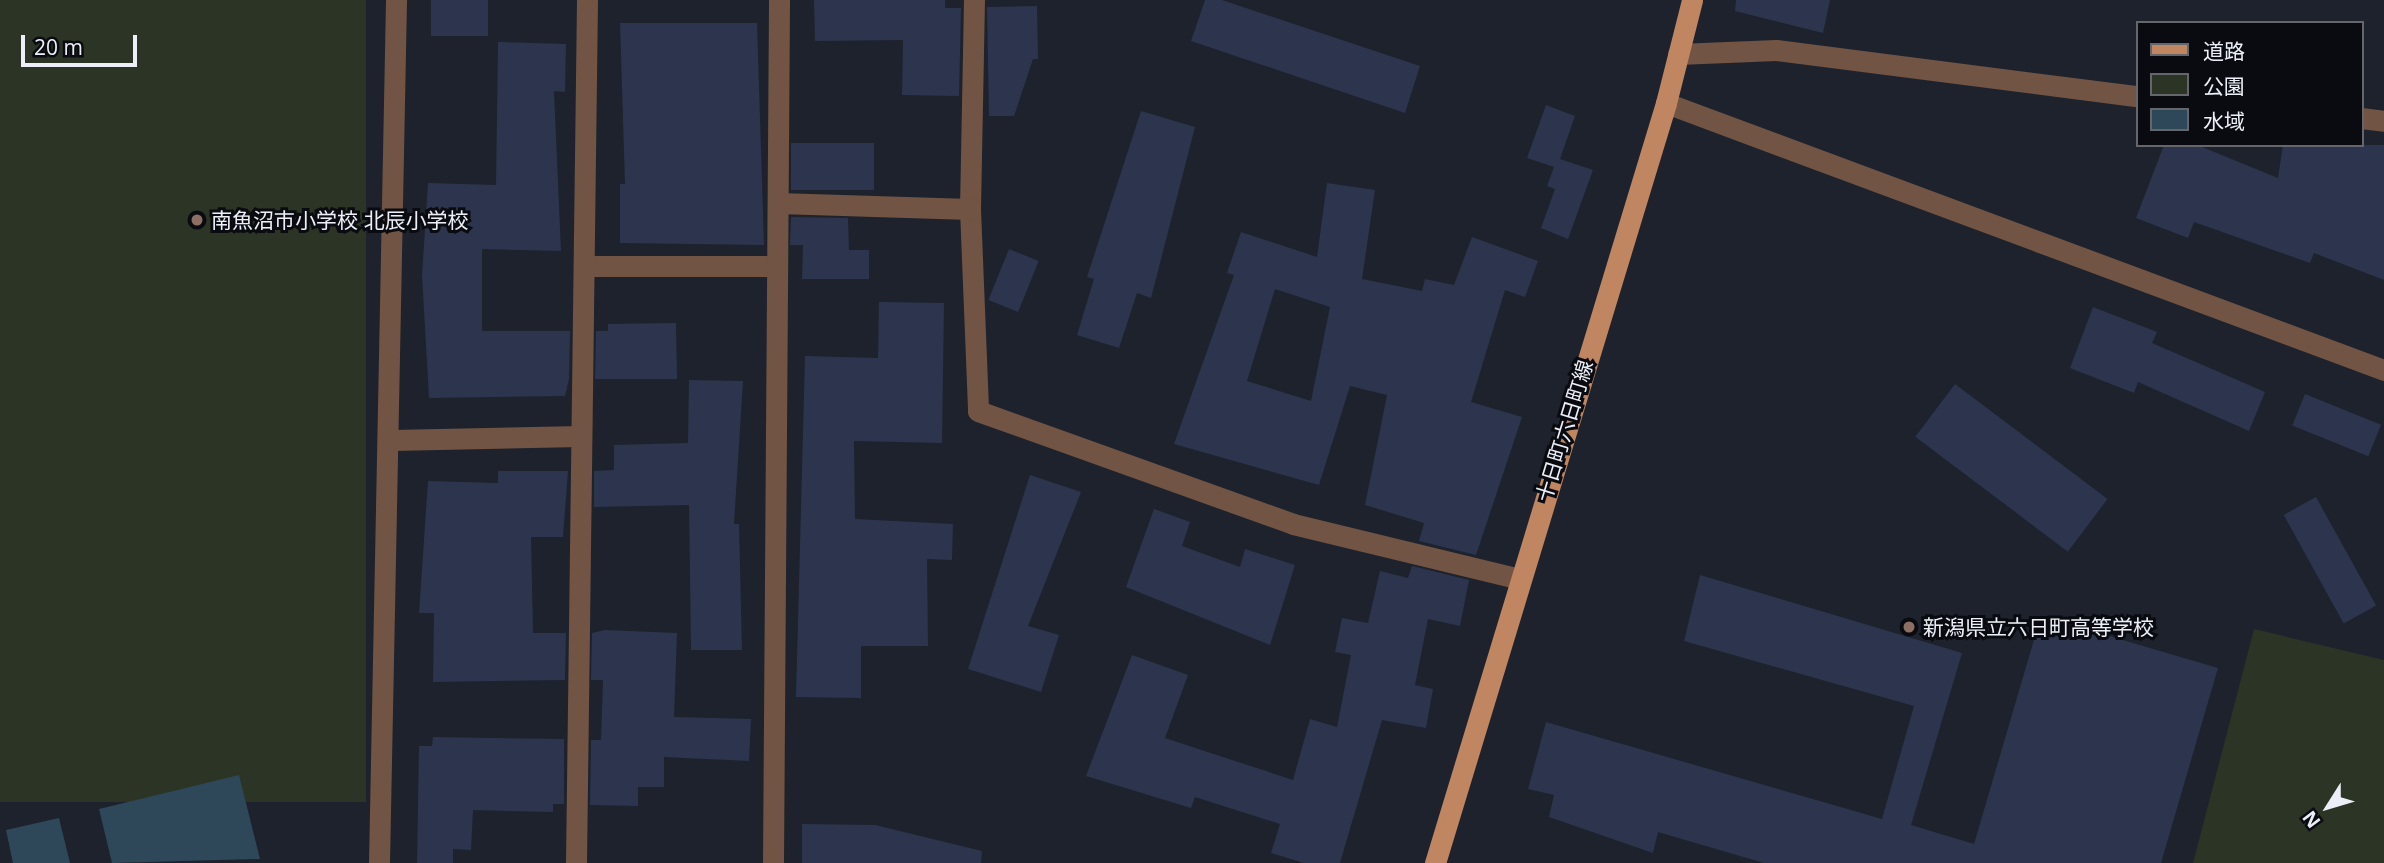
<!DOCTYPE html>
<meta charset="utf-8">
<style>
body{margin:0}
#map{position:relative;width:2384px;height:863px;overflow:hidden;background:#1d222d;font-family:"Open Sans","Noto Sans JP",sans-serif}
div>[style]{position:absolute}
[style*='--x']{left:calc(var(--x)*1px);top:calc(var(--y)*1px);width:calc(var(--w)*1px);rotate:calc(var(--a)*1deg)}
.green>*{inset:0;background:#2b3425;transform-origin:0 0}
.water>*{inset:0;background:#2e4759}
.building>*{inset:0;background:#2c354d;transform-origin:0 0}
.minor>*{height:21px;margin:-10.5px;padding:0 10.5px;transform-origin:10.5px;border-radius:10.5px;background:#715443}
.major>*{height:21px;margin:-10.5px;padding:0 10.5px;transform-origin:10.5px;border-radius:10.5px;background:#c08561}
.dots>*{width:19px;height:19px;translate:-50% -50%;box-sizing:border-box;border:4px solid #090b10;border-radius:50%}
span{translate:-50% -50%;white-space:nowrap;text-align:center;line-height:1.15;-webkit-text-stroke:6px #090b10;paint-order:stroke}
.poi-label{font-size:21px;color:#eceff7}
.left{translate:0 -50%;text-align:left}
.street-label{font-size:21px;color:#eceff7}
.legend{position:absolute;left:2136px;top:21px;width:228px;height:126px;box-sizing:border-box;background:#090b10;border:2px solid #64666c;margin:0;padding:9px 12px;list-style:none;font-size:21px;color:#eceff7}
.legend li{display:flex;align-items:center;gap:14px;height:35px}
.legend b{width:35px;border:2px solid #64666c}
.north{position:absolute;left:2293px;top:772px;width:70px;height:70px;-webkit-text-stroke:5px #090b10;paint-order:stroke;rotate:233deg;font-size:19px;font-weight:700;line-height:28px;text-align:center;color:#eceff7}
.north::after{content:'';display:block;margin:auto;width:24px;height:32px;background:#eceff7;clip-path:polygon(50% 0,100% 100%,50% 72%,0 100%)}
.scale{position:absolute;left:21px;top:35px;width:116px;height:32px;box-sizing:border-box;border:4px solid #eceff7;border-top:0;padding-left:9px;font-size:21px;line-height:24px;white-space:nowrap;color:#eceff7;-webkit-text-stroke:5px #090b10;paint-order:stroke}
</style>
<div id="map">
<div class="green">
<i style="left:0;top:0;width:366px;height:802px"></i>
<i style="clip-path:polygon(2254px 629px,2384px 660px,2384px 863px,2193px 863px)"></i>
</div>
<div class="water">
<i style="clip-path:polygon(239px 775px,260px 859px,112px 863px,99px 809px)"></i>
<i style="clip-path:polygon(59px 818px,70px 863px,13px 863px,6px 830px)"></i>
</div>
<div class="building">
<i style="left:431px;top:0;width:57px;height:36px"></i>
<i style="clip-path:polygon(814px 0,945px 0,945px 8px,961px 8px,959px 96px,902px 95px,903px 40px,815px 41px)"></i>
<i style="clip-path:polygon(1205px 0,1222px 0,1420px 66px,1405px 113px,1191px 41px)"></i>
<i style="clip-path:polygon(1736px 0,1830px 0,1823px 33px,1735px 11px)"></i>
<i style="clip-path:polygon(1037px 6px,1038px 59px,1033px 59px,1014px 116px,989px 116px,987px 7px)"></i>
<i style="clip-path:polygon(620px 23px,757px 23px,764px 245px,620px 243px,620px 184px,625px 184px)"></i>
<i style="clip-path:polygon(498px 42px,566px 44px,565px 92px,554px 91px,561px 251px,482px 249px,482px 331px,570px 331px,569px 379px,565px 396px,429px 398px,422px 275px,428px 183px,496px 185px)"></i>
<i style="clip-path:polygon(1546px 105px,1575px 116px,1560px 159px,1593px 170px,1568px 239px,1541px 228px,1555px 189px,1547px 186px,1554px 167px,1527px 158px)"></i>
<i style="clip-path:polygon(1141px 111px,1195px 127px,1151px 298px,1137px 293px,1119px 348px,1077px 335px,1094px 279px,1087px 277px)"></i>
<i style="left:791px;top:143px;width:83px;height:47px"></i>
<i style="clip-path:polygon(2164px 145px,2197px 145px,2278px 178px,2283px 145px,2384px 145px,2384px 280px,2314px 253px,2310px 263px,2194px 222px,2188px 238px,2136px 218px)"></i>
<i style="clip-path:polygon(evenodd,1327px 183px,1375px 190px,1362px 279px,1422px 291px,1425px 279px,1454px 285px,1472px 237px,1538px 261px,1525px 297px,1505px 290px,1471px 402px,1522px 417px,1476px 555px,1419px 541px,1424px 523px,1365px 505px,1387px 395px,1350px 386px,1319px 485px,1174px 444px,1234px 275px,1227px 273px,1241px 232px,1317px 257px,1327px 183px,1275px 289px,1330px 307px,1311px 401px,1247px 381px,1275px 289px)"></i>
<i style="clip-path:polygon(791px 217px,848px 218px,849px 250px,869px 250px,869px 279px,802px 279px,803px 245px,790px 245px)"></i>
<i style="left:1009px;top:249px;width:32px;height:55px;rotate:22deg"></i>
<i style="clip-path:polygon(879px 302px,944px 303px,942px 443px,854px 441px,855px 519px,953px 524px,952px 560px,927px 559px,928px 646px,861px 646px,861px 698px,796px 697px,805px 356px,878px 358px)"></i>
<i style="clip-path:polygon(2093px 307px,2157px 332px,2152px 343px,2265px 392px,2249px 431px,2138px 382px,2134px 393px,2070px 368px)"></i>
<i style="clip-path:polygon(676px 323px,677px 379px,595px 379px,596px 331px,608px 331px,608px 324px)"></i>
<i style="clip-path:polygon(689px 380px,743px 381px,734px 524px,739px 524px,742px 650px,691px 650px,689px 505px,594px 507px,594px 471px,614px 470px,614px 445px,688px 443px)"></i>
<i style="left:1955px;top:384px;width:191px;height:66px;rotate:37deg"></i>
<i style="left:2305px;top:394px;width:82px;height:34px;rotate:22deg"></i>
<i style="clip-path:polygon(498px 471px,568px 471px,563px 537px,531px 537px,533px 633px,566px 633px,565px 680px,433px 682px,434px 613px,419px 613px,428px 481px,498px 483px)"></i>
<i style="clip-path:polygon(1030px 475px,1081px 492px,1028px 626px,1059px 635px,1041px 692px,968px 669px)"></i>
<i style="left:2316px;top:497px;width:124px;height:37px;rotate:61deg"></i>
<i style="clip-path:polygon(1154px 509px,1190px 522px,1182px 546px,1240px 567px,1245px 549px,1295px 565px,1270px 645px,1126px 587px)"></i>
<i style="clip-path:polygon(1412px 566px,1469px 580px,1460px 626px,1428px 619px,1415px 685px,1433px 689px,1426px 728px,1382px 720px,1340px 863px,1304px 863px,1271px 853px,1280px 824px,1195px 797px,1191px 808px,1086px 776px,1132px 655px,1188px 675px,1165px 738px,1293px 780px,1310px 719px,1337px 727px,1351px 655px,1335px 652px,1342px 618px,1368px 623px,1380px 571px,1408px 578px)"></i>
<i style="clip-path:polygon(1700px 575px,1962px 653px,1911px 825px,1974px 844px,2041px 616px,2218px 668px,2161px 863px,1764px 863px,1658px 832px,1653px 853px,1549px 817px,1554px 795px,1528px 789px,1546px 722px,1882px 819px,1914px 706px,1684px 641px)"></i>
<i style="clip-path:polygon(605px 630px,677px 633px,674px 717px,751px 719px,749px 761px,664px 757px,664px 787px,638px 787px,638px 806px,590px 805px,591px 740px,601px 740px,603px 680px,591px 680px,592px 633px)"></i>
<i style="clip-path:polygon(433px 737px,564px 739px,564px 804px,553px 804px,553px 812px,473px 810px,471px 850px,453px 849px,453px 863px,417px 863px,419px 746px,432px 746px)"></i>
<i style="clip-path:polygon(802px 824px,875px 825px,982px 851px,981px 863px,802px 863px)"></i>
</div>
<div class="minor">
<i style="--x:974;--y:0;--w:209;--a:91.1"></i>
<i style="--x:970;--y:209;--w:202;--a:87.7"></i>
<i style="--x:978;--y:411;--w:335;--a:19.7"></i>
<i style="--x:1293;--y:524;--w:230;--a:13.6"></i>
<i style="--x:1678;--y:54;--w:98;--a:-2.3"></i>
<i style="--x:1776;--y:50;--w:364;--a:7.3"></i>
<i style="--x:1666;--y:103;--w:766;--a:20.4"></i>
<i style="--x:2361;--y:118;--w:23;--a:7"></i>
<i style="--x:778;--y:203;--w:192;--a:1.8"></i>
<i style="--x:584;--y:266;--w:193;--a:0"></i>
<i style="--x:392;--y:440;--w:189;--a:-1.2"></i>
<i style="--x:379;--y:863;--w:863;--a:-88.87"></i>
<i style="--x:576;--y:863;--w:863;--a:-89.27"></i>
<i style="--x:773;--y:863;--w:863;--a:-89.6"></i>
</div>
<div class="major">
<i style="--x:1435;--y:863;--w:794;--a:-73.09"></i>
<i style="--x:1666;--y:103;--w:106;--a:-75.8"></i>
</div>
<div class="dots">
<i style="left:197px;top:220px;background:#8d6e63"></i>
<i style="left:1909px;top:627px;background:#8d6e63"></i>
</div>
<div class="poi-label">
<span class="left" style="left:211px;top:220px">南魚沼市小学校 北辰小学校</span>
<span class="left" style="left:1923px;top:627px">新潟県立六日町高等学校</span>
</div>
<div class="street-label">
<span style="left:1564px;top:431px;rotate:-73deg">十日町六日町線</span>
</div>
<ul class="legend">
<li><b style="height:9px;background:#c08561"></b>道路</li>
<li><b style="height:19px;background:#2b3425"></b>公園</li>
<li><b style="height:19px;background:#2e4759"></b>水域</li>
</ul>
<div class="north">N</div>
<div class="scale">20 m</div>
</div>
